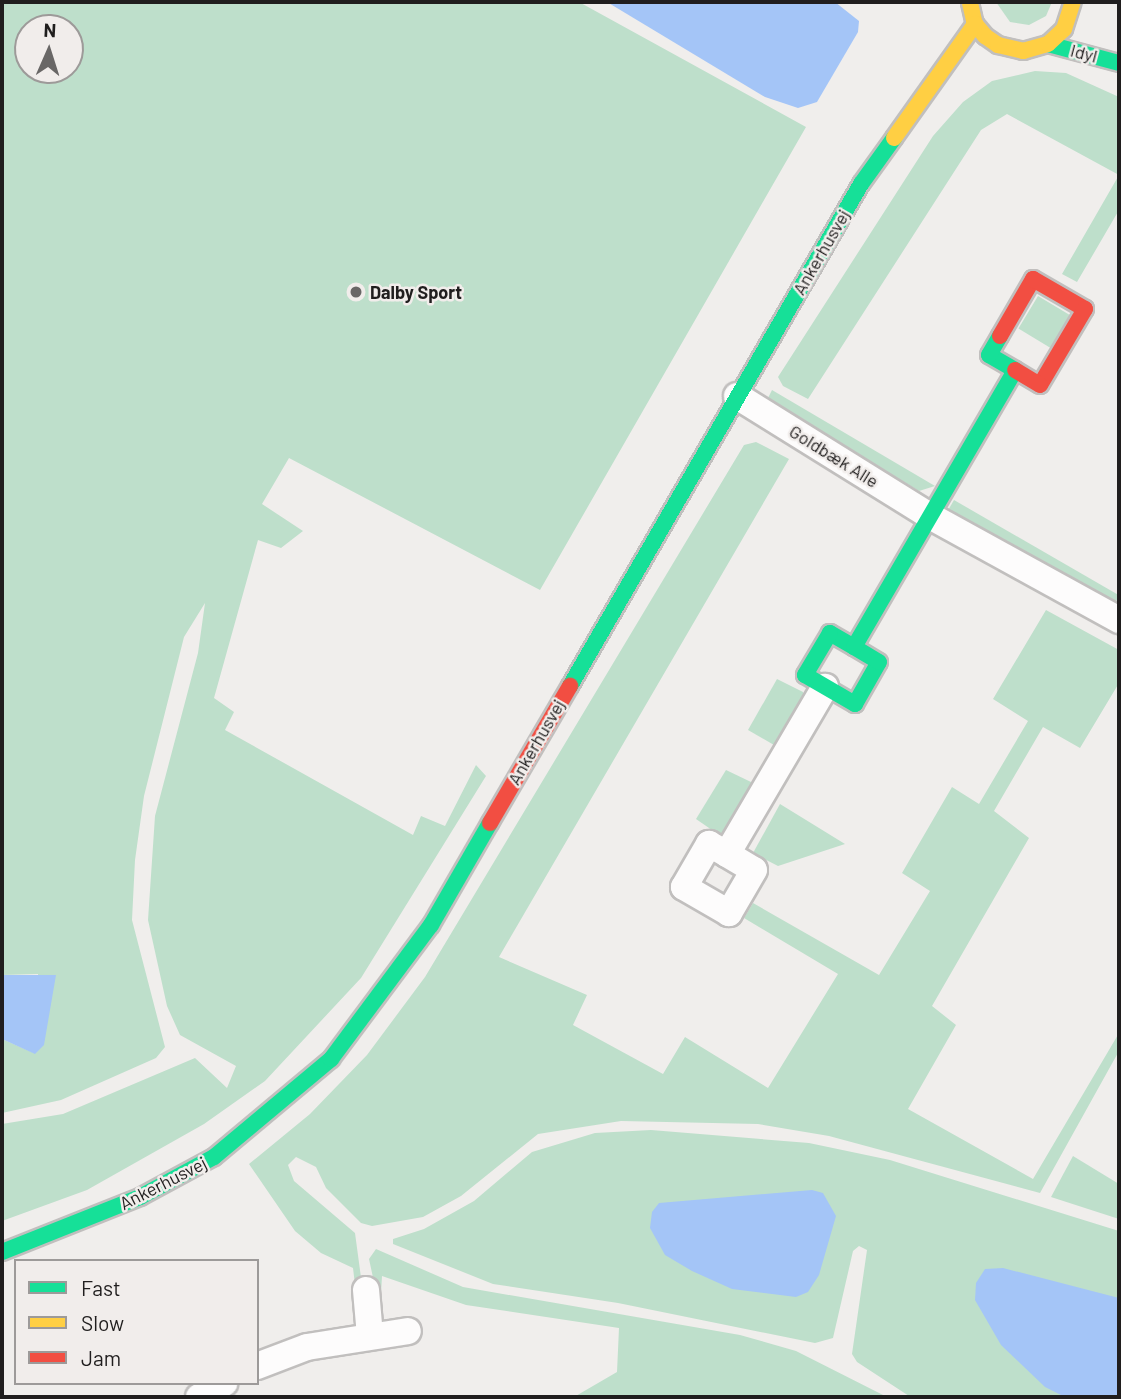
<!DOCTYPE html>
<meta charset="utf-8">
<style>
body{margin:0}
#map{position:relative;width:1121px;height:1399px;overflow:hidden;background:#f0eeec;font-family:Barlow,sans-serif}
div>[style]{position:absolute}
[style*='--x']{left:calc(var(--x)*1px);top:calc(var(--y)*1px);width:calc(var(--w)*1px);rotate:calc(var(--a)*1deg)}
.green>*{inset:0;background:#bedfcb;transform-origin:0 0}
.water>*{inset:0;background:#a4c5f7}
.roads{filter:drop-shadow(2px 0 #c1bfbe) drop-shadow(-2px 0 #c1bfbe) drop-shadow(0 2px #c1bfbe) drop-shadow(0 -2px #c1bfbe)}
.street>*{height:26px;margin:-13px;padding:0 13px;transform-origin:13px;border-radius:13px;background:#fdfcfc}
.fast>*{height:16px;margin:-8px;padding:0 8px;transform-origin:8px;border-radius:8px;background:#16e098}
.slow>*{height:16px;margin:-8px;padding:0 8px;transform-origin:8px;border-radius:8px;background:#ffcf43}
.jam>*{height:16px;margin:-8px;padding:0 8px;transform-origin:8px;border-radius:8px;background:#f24e42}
.dots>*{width:19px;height:19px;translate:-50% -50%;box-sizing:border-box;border:4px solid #f1edeb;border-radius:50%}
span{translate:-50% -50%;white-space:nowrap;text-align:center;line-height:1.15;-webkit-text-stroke:5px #f1edeb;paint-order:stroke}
.street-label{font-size:18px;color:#201e1e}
.poi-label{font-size:18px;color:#201e1e;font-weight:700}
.left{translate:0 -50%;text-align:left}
.frame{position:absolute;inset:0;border:4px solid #201e1e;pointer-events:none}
.legend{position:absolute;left:14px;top:1259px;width:245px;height:126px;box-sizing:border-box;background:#f1edeb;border:2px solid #9d9a99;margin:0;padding:9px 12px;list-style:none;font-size:21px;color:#201e1e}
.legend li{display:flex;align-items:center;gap:14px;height:35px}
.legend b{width:35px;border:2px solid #9d9a99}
.north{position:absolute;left:14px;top:14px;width:70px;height:70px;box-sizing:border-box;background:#f1edeb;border:2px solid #9d9a99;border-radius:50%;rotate:3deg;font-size:19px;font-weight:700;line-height:28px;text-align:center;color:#201e1e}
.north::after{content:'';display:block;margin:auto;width:24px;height:32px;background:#696766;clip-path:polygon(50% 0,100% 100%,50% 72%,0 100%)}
</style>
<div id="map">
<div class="green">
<i style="clip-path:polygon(evenodd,2px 2px,579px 2px,806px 127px,540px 590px,289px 458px,262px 504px,303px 531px,281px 548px,258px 540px,214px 698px,234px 712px,225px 730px,413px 835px,421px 816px,445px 826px,476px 765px,486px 776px,361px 978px,265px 1081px,204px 1124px,87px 1190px,2px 1221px,2px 1124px,63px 1114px,195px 1058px,227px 1088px,236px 1066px,180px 1035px,167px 1006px,148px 920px,155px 816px,198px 653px,205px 603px,184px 637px,144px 796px,135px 860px,132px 920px,165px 1047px,156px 1058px,61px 1100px,2px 1113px,2px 1039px,34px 1053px,38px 974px,2px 975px,2px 2px,28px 28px,70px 28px,70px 70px,28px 70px,28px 28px)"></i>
<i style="clip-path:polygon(996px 2px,1052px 2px,1046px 16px,1029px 25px,1010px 22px)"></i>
<i style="clip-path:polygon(1035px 71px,1066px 73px,1119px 97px,1119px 210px,1077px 282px,1062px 274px,1119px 175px,1007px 114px,981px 130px,808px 399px,783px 386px,778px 377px,933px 136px,963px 102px,992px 81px)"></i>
<i style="left:1038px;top:296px;width:39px;height:38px;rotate:31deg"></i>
<i style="clip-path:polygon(772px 390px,935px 486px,919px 491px,767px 400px)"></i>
<i style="clip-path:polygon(756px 442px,789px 459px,499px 957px,587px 995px,573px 1025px,663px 1074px,685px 1037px,768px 1088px,838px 974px,744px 918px,753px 903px,879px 975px,930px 891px,902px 873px,952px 787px,979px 804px,1028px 721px,993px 699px,1046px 610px,1119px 650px,1119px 683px,1080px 748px,1043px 727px,994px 811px,1029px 838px,932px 1006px,956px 1025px,908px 1109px,1033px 1179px,1119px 1033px,1119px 1051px,1040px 1193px,829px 1136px,758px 1124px,621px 1121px,538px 1134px,461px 1196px,423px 1217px,372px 1226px,361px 1223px,326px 1188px,316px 1167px,296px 1157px,288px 1165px,294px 1181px,355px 1233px,362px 1285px,355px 1285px,353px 1268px,321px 1253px,295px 1231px,249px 1164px,310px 1114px,367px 1055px,425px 977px,744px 445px)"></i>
<i style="left:954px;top:500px;width:191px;height:11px;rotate:30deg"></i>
<i style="clip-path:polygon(777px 679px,803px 692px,806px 705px,785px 741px,774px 745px,748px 730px)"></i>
<i style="clip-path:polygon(726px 770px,751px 782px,753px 797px,722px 837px,696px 819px)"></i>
<i style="clip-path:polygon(780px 804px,845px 844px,778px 866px,753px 853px)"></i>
<i style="clip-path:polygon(651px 1130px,809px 1143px,890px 1160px,1119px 1231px,1119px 1397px,909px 1396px,857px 1362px,852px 1354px,867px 1250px,859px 1246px,853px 1251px,833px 1338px,815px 1343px,618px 1303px,493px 1284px,393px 1244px,393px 1239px,424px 1229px,474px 1201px,532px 1152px,595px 1133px)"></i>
<i style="clip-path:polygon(1073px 1156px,1119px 1184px,1119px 1219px,1051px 1197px)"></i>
<i style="clip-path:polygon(376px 1249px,463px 1287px,740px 1335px,796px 1351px,887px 1397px,574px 1397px,617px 1372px,619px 1328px,466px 1305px,382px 1276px,380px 1310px,369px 1259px)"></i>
</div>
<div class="water">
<i style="clip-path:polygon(607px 2px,835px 2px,859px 21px,858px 32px,817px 102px,798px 108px,765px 97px)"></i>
<i style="clip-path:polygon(2px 975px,56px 975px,44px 1045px,35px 1054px,2px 1039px)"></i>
<i style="clip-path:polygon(812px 1190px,823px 1193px,836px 1216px,819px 1275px,808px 1292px,796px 1297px,732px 1289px,692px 1271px,665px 1255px,650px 1228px,652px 1212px,659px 1203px)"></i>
<i style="clip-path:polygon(1003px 1268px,1119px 1298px,1119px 1397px,1065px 1397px,1045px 1387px,1001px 1345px,975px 1300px,976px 1283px,985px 1269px)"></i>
</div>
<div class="roads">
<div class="street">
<i style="--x:737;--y:396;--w:227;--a:31.9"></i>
<i style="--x:930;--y:516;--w:216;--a:28.8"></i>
<i style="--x:727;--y:854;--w:31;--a:31"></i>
<i style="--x:754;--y:870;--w:50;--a:120.2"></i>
<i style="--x:729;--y:913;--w:52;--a:-150"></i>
<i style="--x:684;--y:887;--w:50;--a:-59.8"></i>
<i style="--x:709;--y:844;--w:21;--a:29"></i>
<i style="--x:727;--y:854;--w:194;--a:-59.6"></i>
<i style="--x:366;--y:1290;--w:46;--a:85"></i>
<i style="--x:257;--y:1366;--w:53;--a:-20.8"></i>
<i style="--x:307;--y:1347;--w:102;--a:-9"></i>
<i style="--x:199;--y:1397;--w:29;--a:-29"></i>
</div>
<div class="fast">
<i style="--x:1048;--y:44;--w:73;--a:15"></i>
<i style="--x:854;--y:647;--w:28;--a:-150"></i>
<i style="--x:830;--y:633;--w:49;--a:120.8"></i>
<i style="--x:805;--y:675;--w:58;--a:30.1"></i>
<i style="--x:855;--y:704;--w:48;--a:-60.3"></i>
<i style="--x:879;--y:662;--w:29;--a:-149"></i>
<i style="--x:854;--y:647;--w:320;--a:-59.8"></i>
<i style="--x:1015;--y:370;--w:30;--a:-150"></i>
<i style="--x:989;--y:355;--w:22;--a:-60"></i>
<i style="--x:570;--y:686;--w:580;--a:-59.9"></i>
<i style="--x:861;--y:184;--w:57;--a:-54.3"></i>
<i style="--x:2;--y:1252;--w:149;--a:-21.7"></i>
<i style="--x:140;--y:1197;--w:84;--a:-28.4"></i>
<i style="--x:214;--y:1157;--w:153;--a:-39.9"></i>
<i style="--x:331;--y:1059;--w:167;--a:-53.3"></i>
<i style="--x:431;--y:925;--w:118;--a:-60"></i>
</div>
<div class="slow">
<i style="--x:970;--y:3;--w:22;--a:77"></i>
<i style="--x:975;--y:24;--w:16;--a:50"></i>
<i style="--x:985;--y:36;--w:16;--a:35"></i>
<i style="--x:998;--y:45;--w:26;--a:13"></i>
<i style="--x:1023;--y:51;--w:26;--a:-16"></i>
<i style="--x:1048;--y:44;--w:22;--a:-43"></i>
<i style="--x:1064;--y:29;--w:28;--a:-72"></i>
<i style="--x:894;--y:138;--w:140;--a:-54.6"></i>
</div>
<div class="jam">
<i style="--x:1000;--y:336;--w:66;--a:-59.9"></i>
<i style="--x:1033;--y:279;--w:60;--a:30"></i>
<i style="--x:1085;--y:309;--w:88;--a:120.6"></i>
<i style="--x:1040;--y:385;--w:29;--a:-149"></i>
<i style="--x:490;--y:823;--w:159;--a:-59.7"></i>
</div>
</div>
<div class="dots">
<i style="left:356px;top:292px;background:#696766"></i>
</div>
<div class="street-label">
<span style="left:1084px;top:53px;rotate:15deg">Idyl</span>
<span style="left:821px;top:252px;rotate:-60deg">Ankerhusvej</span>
<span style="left:834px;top:456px;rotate:32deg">Goldbæk Alle</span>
<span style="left:536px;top:742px;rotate:-60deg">Ankerhusvej</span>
<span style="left:163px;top:1183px;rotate:-27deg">Ankerhusvej</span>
</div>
<div class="poi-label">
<span class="left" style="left:370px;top:292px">Dalby Sport</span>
</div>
<div class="frame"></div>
<ul class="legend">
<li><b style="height:9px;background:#16e098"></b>Fast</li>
<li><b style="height:9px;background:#ffcf43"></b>Slow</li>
<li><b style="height:9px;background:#f24e42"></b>Jam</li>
</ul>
<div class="north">N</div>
</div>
